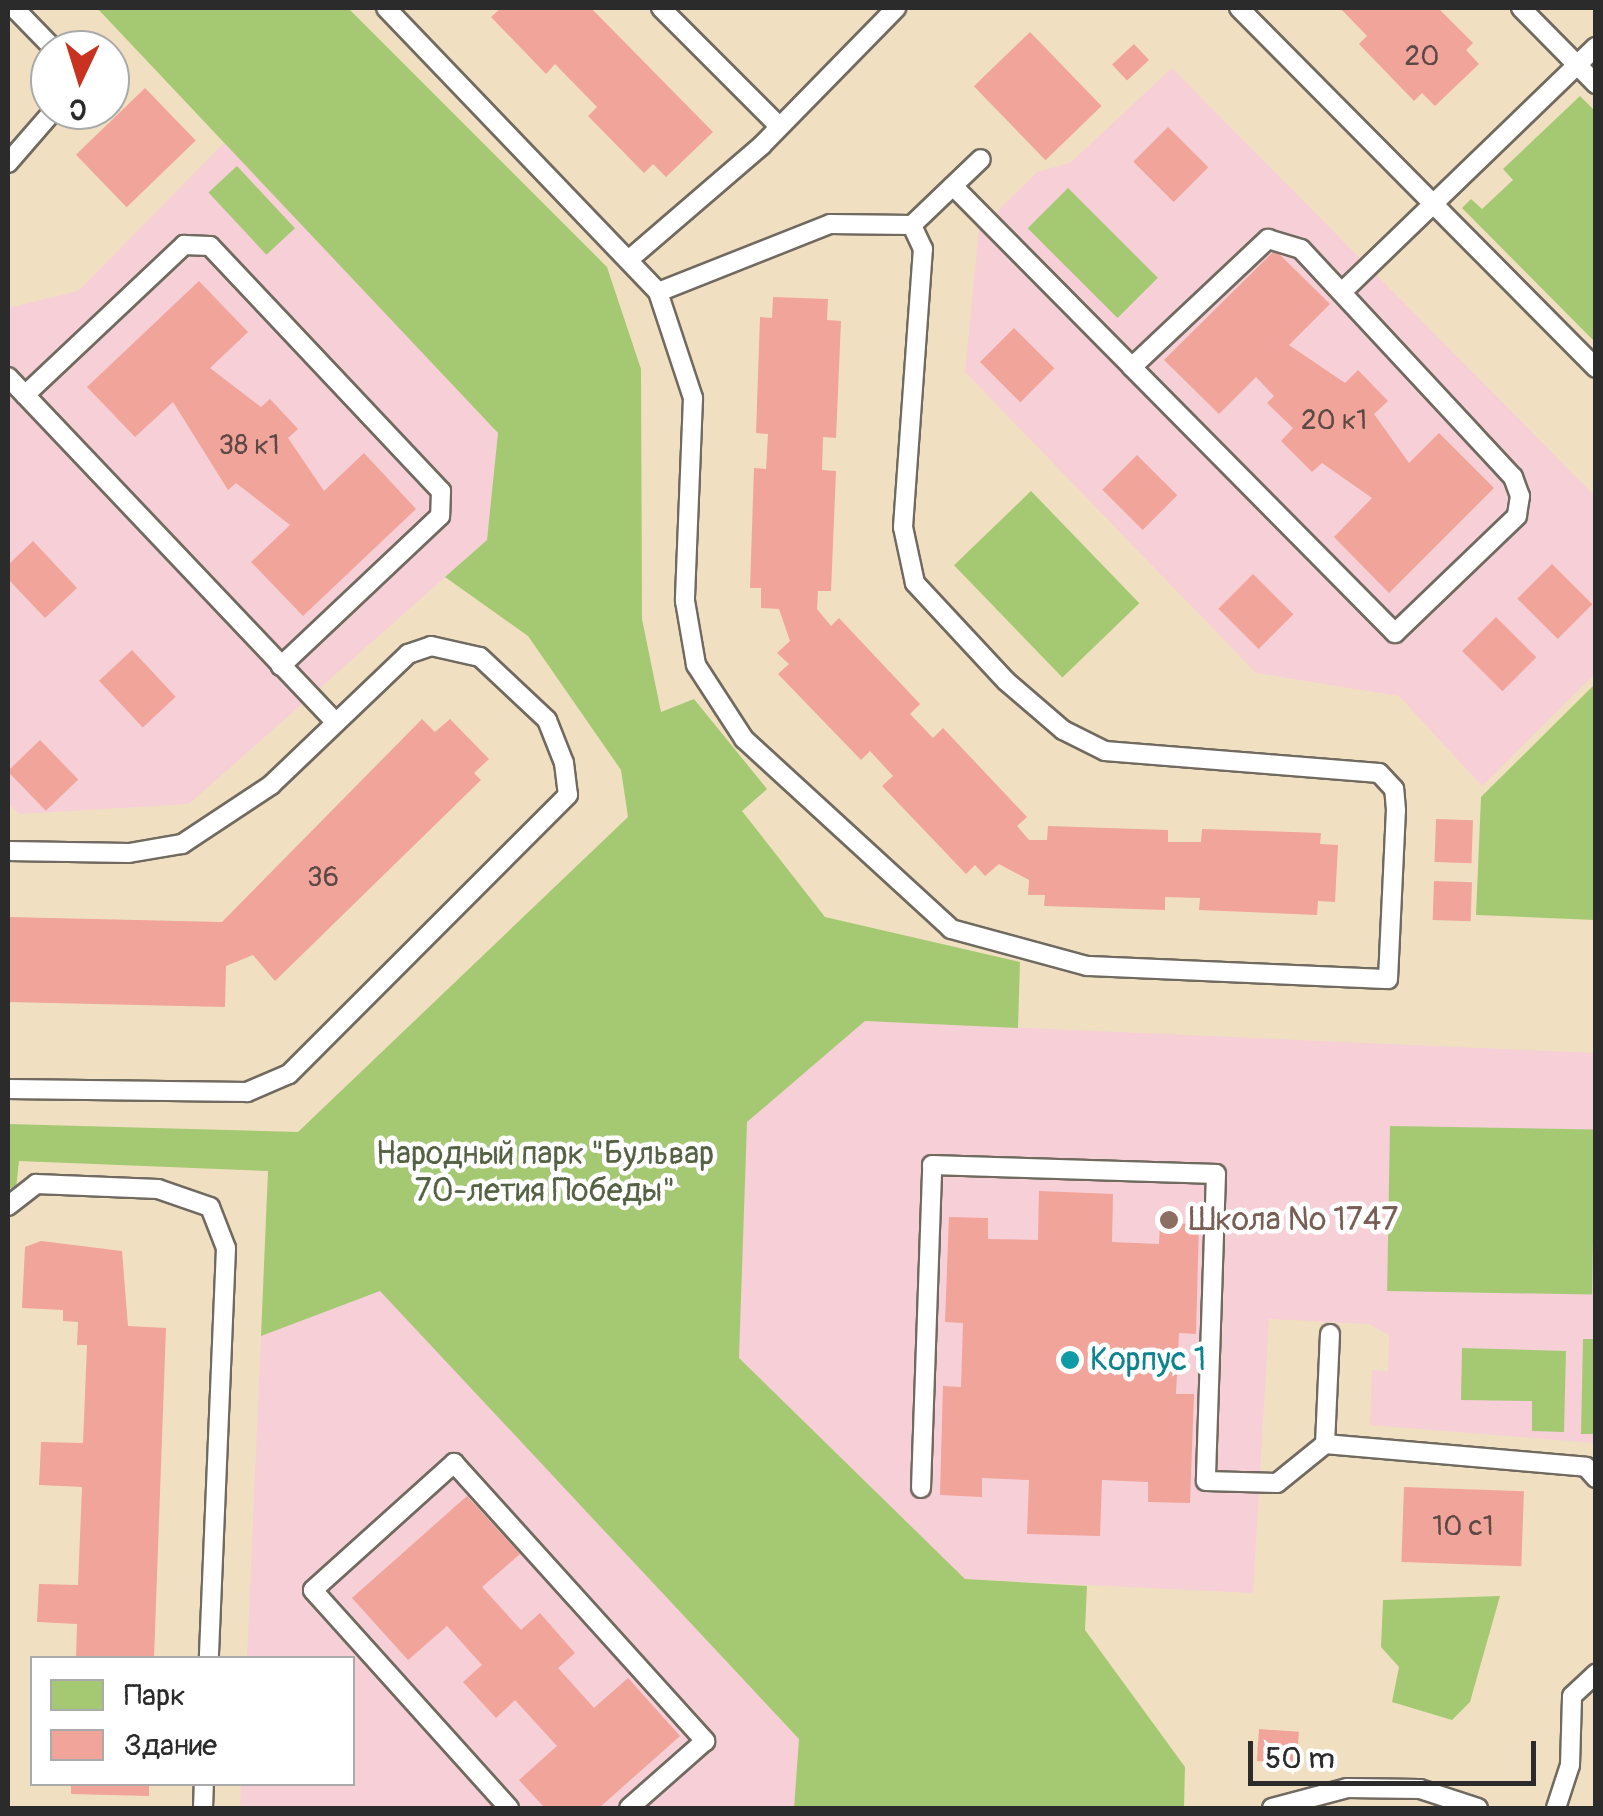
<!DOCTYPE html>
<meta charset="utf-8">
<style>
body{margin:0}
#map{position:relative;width:1603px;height:1816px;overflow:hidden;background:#f0e0c1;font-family:Pangolin,sans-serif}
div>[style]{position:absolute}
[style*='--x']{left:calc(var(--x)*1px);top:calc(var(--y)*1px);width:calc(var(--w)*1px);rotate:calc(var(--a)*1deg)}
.built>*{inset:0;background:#f6cfd7}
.green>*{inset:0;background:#a5c973;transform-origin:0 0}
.building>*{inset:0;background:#f1a499;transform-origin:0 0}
.roads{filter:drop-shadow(2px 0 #706a60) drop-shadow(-2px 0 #706a60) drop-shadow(0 2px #706a60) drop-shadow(0 -2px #706a60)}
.lane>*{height:18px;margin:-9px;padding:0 9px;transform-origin:9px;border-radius:9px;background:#fff}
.dots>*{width:28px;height:28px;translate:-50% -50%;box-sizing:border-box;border:5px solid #fff;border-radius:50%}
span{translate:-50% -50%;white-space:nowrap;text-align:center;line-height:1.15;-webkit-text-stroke:9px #fff;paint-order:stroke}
.number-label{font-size:28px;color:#5c4946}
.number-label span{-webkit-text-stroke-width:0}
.park-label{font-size:32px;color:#566244}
.education-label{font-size:32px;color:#785e54}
.left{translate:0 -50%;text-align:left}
.culture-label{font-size:32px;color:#0d838f}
.frame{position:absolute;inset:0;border:10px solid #2b2b2b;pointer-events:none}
.legend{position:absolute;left:30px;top:1656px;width:325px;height:130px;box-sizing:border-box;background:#fff;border:2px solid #aaa;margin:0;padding:12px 18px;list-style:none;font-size:30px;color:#2b2b2b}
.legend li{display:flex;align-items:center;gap:20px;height:50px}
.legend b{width:50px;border:2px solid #aaa}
.north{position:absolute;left:30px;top:30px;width:100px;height:100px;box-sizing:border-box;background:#fff;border:2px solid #aaa;border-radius:50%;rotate:184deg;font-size:28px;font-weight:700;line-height:40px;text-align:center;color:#2b2b2b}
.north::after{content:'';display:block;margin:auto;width:35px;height:45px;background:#c8321e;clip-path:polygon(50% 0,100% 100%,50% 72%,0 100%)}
.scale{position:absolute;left:1248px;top:1741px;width:288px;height:45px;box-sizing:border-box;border:5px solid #2b2b2b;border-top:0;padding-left:12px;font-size:30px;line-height:35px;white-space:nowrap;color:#2b2b2b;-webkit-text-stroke:8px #fff;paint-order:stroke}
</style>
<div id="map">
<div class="built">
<i style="clip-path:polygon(1172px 68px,1595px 496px,1595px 674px,1482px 786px,1399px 696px,1256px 673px,965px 372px,979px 229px,1037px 172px,1070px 163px)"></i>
<i style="clip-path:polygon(225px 142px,498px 433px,487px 540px,189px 804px,19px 814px,8px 803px,8px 308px,78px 291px)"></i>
<i style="clip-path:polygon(865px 1021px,1595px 1053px,1595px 1443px,1370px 1425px,1372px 1370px,1388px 1371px,1389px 1335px,1369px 1324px,1269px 1319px,1253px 1593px,965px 1579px,739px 1358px,746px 1122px)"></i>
<i style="clip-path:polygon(380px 1290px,799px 1739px,794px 1808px,240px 1808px,241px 1784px,352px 1784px,352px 1658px,247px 1658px,261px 1336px)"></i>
</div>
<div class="green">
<i style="clip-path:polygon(97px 8px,348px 8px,607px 267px,641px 369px,642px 619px,661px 712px,694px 699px,767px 789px,742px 811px,825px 917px,1020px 962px,1018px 1028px,865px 1021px,747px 1122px,739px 1358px,965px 1579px,1087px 1586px,1085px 1630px,1185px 1767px,1184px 1808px,794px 1808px,799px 1739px,380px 1291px,261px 1336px,268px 1171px,19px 1161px,16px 1189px,8px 1188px,8px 1124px,298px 1132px,628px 817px,621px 770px,528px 636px,445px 577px,487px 540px,498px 433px)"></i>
<i style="clip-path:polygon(1580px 96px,1595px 111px,1595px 342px,1462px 208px,1471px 199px,1482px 209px,1513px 180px,1503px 169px)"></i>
<i style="left:237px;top:166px;width:85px;height:39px;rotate:47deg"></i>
<i style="left:1068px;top:188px;width:127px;height:57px;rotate:45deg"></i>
<i style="left:1031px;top:491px;width:156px;height:107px;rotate:46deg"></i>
<i style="clip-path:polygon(1595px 684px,1595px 920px,1476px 915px,1481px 797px)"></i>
<i style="left:1390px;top:1126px;width:205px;height:165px;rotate:1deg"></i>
<i style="clip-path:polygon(1583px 1339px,1595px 1339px,1595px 1434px,1581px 1434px)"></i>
<i style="clip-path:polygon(1462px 1348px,1566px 1351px,1564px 1432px,1532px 1431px,1532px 1401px,1461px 1400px)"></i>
<i style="clip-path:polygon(1500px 1596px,1470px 1702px,1452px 1720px,1392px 1702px,1399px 1667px,1381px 1647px,1383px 1600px)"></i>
</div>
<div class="building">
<i style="clip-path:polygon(501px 8px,591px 8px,713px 132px,666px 177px,653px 164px,644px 173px,588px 116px,597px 107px,555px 64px,546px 74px,491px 17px)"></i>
<i style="clip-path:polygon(1340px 8px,1438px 8px,1473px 43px,1466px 50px,1479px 64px,1435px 106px,1422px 93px,1414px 101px,1359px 44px,1367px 36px)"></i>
<i style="left:1030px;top:32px;width:103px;height:78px;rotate:46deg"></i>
<i style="left:1134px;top:44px;width:22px;height:30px;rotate:47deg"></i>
<i style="left:145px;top:88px;width:73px;height:96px;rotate:46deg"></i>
<i style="left:1168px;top:127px;width:57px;height:49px;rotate:45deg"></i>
<i style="clip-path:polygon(1275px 250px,1330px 304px,1289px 345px,1345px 383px,1358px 370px,1388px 401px,1374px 414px,1409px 463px,1439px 433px,1494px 488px,1389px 593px,1334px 537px,1372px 498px,1322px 463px,1312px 472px,1281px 441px,1293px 428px,1267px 403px,1274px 396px,1256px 377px,1219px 414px,1164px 360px)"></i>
<i style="clip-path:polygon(199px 281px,248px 332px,210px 368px,261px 407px,270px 399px,298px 429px,288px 438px,324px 491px,364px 453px,416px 509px,303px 616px,251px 562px,290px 525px,236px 483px,228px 490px,173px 402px,135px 437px,87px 387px)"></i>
<i style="clip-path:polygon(773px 297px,828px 299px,827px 320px,841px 321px,836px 438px,823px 437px,822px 470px,836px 471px,831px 591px,818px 591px,817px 609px,831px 626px,839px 618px,920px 704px,910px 714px,933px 738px,943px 728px,1027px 817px,1017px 826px,1029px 840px,1047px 840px,1048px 826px,1168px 830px,1168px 842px,1201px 842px,1202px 829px,1321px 833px,1320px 844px,1338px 845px,1335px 902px,1318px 901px,1317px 915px,1199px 910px,1200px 898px,1165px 897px,1165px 910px,1044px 906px,1045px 895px,1028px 895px,1029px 880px,999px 864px,985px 876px,975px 865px,966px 874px,882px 786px,893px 776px,870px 751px,861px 760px,778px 674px,789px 664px,777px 653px,790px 641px,779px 609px,761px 608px,761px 588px,750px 588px,754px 468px,766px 469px,768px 434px,756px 433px,760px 317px,772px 318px)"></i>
<i style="left:1014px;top:328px;width:57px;height:48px;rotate:45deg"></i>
<i style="left:1137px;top:455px;width:57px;height:49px;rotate:45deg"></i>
<i style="clip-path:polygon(33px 541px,77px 588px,45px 618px,8px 579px,8px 565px)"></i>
<i style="left:1552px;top:564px;width:57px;height:49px;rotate:45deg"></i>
<i style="left:1253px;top:574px;width:57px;height:49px;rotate:45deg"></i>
<i style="left:1496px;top:617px;width:57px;height:48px;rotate:45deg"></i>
<i style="left:132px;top:650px;width:64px;height:45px;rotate:47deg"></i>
<i style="clip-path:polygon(422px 719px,435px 732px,450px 719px,489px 759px,474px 773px,481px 780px,275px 981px,253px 955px,226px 966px,225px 1007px,8px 1002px,8px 917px,222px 922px)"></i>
<i style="left:40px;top:740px;width:55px;height:45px;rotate:46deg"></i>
<i style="left:1436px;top:819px;width:37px;height:43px;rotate:2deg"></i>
<i style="left:1434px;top:881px;width:38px;height:39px;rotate:2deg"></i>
<i style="clip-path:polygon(1039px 1191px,1113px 1194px,1112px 1242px,1159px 1244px,1160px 1223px,1199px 1224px,1196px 1334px,1179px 1333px,1176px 1394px,1194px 1394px,1190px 1503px,1148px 1502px,1148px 1482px,1102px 1480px,1100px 1536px,1027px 1534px,1029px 1480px,982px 1478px,982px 1497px,940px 1495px,943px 1386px,961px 1387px,963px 1323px,945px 1322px,949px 1217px,988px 1218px,988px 1239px,1038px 1240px)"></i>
<i style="clip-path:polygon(41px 1241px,122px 1251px,128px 1326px,166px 1328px,154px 1658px,76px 1658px,77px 1624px,37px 1622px,39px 1584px,78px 1585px,82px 1487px,39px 1485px,40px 1465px,41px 1442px,83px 1443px,87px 1345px,77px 1345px,78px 1322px,63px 1321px,63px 1310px,22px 1308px,25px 1247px)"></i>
<i style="left:1404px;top:1487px;width:120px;height:75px;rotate:2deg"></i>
<i style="clip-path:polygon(467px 1496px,520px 1554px,482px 1587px,521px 1630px,540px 1613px,575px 1653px,558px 1668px,594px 1708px,628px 1678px,680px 1736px,599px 1808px,545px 1808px,519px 1780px,557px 1746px,515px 1700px,496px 1718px,463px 1682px,482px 1665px,447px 1626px,408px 1660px,352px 1598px)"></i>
<i style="left:1259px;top:1729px;width:40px;height:32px;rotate:4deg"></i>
<i style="clip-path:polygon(71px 1784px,149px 1784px,149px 1796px,71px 1794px)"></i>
</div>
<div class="roads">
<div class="lane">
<i style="--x:14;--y:8;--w:59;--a:45.7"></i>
<i style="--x:386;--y:8;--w:393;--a:46.2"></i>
<i style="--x:658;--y:292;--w:112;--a:71.7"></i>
<i style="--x:693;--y:398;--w:203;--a:92.3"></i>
<i style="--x:685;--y:601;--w:65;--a:80.2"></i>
<i style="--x:696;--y:665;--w:88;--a:57"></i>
<i style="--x:744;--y:739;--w:281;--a:42.5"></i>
<i style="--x:951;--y:929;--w:141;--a:15.2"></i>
<i style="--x:1087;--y:966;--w:301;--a:2.5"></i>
<i style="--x:1388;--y:979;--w:169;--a:-87.3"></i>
<i style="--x:1396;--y:810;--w:21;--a:-95"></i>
<i style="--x:1394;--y:789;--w:22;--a:-133"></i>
<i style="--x:1379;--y:773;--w:275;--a:-175.4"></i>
<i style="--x:1105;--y:751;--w:47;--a:-153.4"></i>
<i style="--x:1063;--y:730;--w:75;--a:-139.3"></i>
<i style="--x:1006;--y:681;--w:134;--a:-132.9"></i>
<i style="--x:915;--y:583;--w:57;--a:-102.1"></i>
<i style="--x:903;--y:527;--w:279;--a:-85.9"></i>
<i style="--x:923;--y:249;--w:26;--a:-115"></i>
<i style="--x:912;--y:225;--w:82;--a:-179.3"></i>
<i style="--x:830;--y:224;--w:185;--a:158.4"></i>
<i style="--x:661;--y:8;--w:161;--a:45"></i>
<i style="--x:1239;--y:8;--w:507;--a:45.24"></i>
<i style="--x:1521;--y:8;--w:107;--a:45.4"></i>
<i style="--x:8;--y:163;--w:70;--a:-49"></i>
<i style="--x:953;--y:186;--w:255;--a:45.3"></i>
<i style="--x:912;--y:225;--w:95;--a:-43.7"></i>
<i style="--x:1268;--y:239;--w:34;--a:17"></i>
<i style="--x:1301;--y:249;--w:311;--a:47.1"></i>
<i style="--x:1513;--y:477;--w:20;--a:70"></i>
<i style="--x:1520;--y:496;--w:20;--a:99"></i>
<i style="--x:1517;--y:516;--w:169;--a:136.2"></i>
<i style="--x:1395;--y:633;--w:374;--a:-134.7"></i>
<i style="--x:1132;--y:367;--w:187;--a:-43.3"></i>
<i style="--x:632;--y:257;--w:172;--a:-40.7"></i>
<i style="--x:762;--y:145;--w:192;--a:-45.6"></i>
<i style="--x:1342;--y:292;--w:353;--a:-44"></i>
<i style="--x:8;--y:377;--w:474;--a:46.5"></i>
<i style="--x:25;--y:395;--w:219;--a:-43.3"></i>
<i style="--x:184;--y:245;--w:26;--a:2"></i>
<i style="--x:210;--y:246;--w:337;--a:46.7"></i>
<i style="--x:441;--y:491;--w:25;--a:92"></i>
<i style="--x:440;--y:516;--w:219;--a:136.7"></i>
<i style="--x:8;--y:851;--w:121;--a:0.9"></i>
<i style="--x:129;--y:853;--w:54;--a:-9.6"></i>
<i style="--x:182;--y:844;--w:107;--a:-33.5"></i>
<i style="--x:271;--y:785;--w:190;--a:-43.7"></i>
<i style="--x:408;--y:654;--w:24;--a:-19"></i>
<i style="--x:431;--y:646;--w:50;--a:12.7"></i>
<i style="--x:480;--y:657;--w:92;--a:43.2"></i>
<i style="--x:547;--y:720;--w:46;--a:68.4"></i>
<i style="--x:564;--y:763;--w:32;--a:83"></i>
<i style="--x:568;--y:795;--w:395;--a:135"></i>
<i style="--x:289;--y:1074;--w:46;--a:156.8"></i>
<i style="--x:247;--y:1092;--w:239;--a:-179.3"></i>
<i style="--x:8;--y:1206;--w:36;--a:-38"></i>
<i style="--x:36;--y:1184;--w:122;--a:2.3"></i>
<i style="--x:158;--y:1189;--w:55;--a:19.1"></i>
<i style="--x:210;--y:1207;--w:44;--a:68.7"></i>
<i style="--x:226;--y:1248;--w:410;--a:92.4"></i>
<i style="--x:1330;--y:1334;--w:110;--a:92.6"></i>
<i style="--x:1325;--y:1444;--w:262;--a:5"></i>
<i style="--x:1586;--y:1467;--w:15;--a:48"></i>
<i style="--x:921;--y:1488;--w:323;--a:-88"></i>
<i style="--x:932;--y:1165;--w:284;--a:1.8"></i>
<i style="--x:1216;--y:1174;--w:307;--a:91.9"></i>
<i style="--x:1206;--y:1481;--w:71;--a:1.6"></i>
<i style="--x:1277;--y:1483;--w:62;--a:-39.1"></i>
<i style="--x:203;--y:1808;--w:24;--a:-88"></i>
<i style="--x:509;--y:1808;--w:293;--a:-132"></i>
<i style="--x:313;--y:1590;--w:190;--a:-42"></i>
<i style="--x:454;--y:1463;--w:375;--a:47.9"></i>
<i style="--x:705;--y:1741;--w:101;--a:138.6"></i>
<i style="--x:1272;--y:1808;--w:78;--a:-14.9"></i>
<i style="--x:1347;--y:1788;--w:73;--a:0.8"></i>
<i style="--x:1420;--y:1789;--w:61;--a:18.1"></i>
<i style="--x:1556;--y:1808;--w:45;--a:-72"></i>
<i style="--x:1570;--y:1765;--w:69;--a:-88.3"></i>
<i style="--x:1572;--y:1696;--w:33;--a:-43"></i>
</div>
</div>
<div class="dots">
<i style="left:1169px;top:1220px;background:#8d6e63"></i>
<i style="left:1070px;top:1360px;background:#0f9aa8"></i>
</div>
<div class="number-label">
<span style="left:1422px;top:57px">20</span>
<span style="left:1334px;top:421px">20 к1</span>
<span style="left:249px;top:446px">38 к1</span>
<span style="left:323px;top:878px">36</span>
<span style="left:1463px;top:1527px">10 с1</span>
</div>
<div class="park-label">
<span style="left:545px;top:1173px">Народный парк "Бульвар<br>70-летия Победы"</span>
</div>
<div class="education-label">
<span class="left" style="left:1189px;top:1220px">Школа № 1747</span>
</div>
<div class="culture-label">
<span class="left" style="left:1090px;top:1360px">Корпус 1</span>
</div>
<div class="frame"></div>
<ul class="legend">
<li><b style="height:28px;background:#a5c973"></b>Парк</li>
<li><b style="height:28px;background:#f1a499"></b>Здание</li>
</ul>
<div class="north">С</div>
<div class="scale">50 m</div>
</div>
